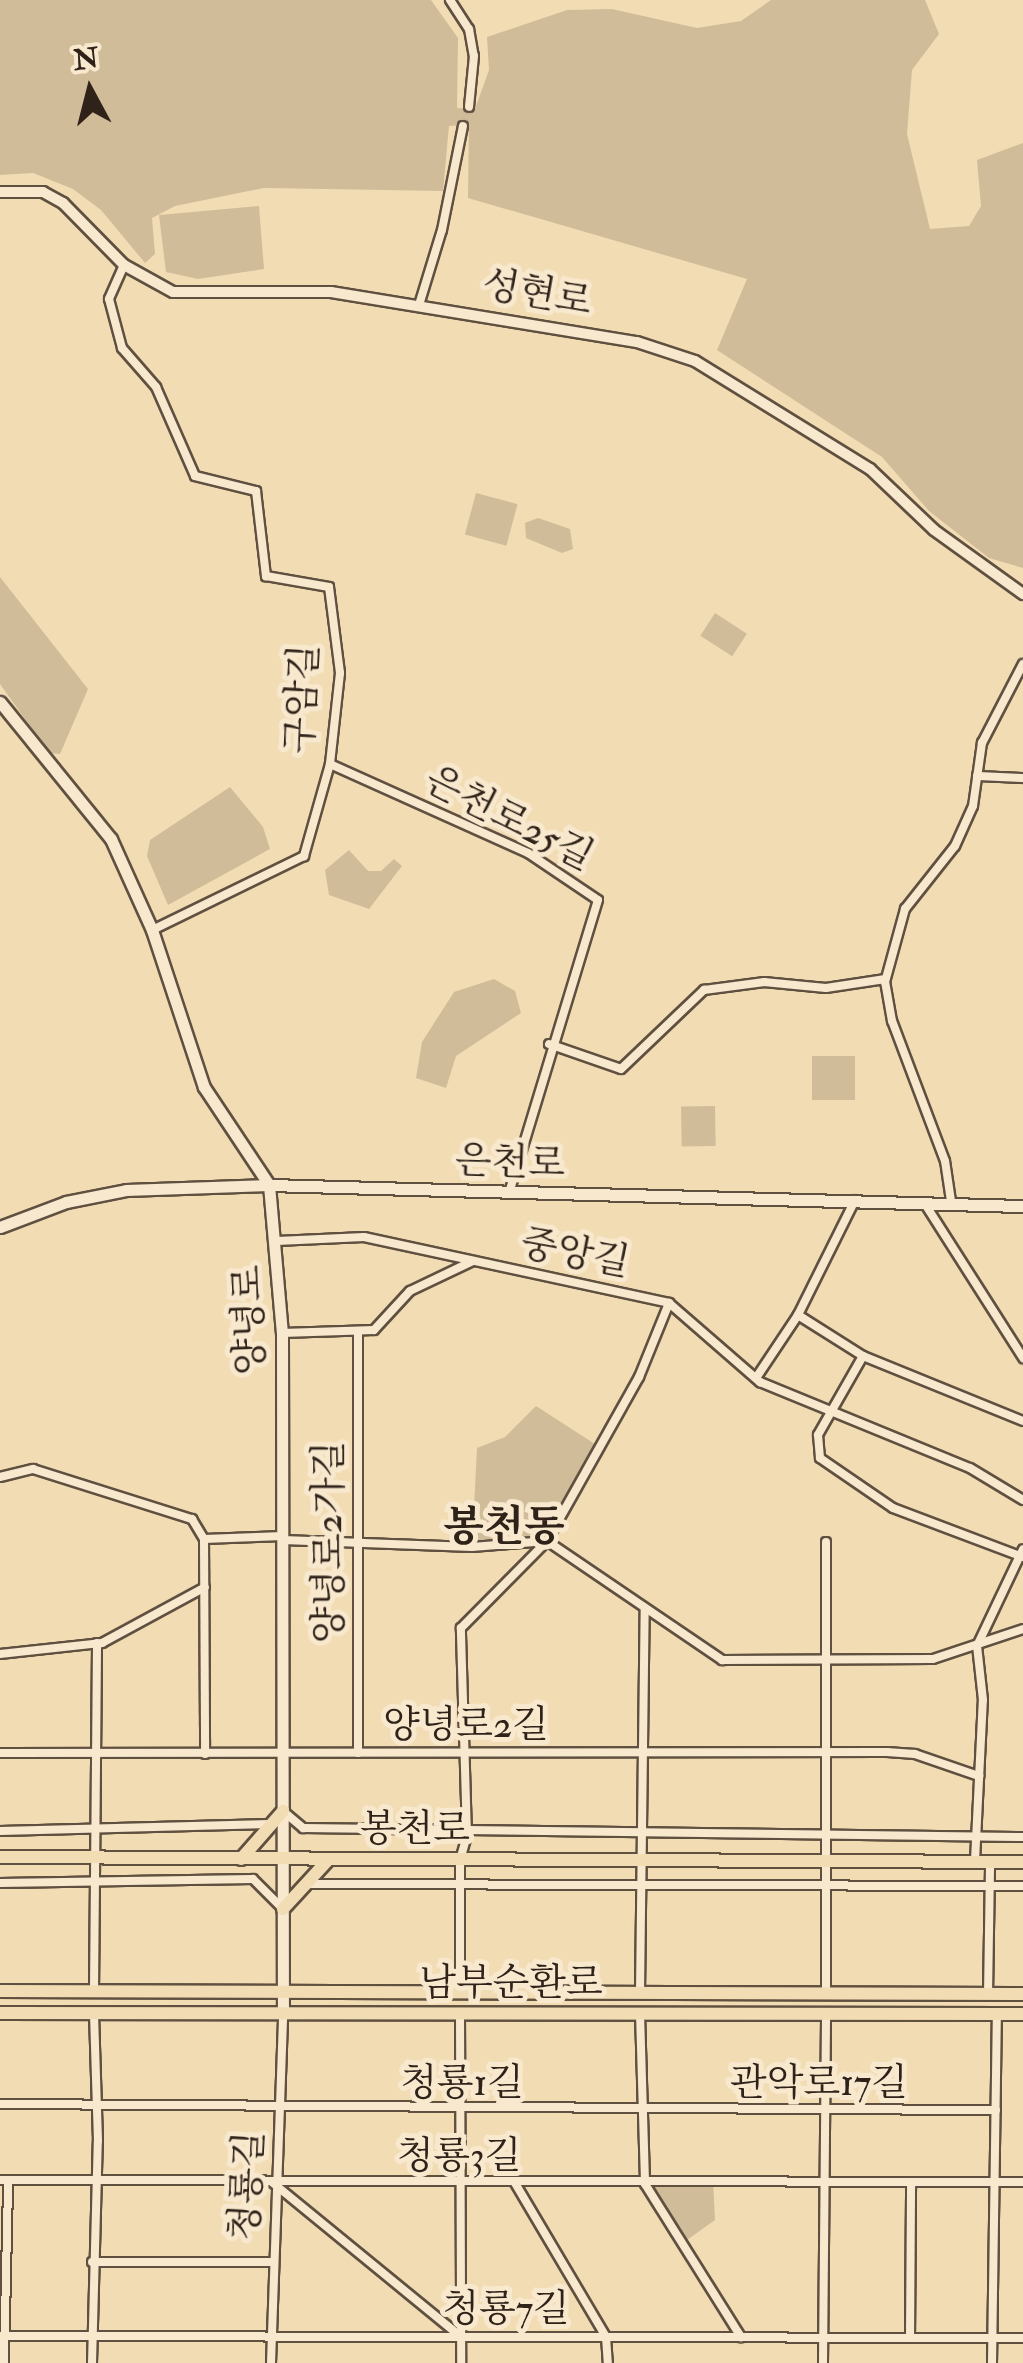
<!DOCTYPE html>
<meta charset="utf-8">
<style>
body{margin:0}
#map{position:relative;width:1023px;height:2363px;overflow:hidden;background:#f2dcb4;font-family:"IM FELL Double Pica","Noto Serif KR",serif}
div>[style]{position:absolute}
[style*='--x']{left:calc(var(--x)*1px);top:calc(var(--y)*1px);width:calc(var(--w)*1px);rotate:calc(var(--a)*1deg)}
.green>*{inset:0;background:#d1bc9a;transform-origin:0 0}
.minor-tunnel>*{height:8px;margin-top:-4px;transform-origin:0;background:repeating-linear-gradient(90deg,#cbb795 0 8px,transparent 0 12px)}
.roads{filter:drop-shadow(2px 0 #605040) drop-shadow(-2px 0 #605040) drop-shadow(0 2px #605040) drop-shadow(0 -2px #605040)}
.minor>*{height:8px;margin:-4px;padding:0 4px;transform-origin:4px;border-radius:4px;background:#f7e8ce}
.tertiary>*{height:10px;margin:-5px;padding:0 5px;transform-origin:5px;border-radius:5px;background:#f7e8ce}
.secondary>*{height:11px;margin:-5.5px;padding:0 5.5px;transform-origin:5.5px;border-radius:5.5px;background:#f7e8ce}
.primary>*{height:12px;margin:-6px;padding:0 6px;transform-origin:6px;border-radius:6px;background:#f2dcb4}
span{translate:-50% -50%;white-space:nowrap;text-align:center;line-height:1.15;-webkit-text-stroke:10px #f7e8ce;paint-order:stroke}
.street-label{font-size:38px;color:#2f2219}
.quarter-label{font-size:42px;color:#2f2219;font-weight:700}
.north{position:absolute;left:40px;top:40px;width:100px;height:100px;-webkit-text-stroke:8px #f7e8ce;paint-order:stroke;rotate:353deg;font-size:28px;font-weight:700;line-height:40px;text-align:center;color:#2f2219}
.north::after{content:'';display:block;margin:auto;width:35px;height:45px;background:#2f2219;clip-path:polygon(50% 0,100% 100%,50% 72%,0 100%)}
</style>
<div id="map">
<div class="green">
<i style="clip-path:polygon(0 0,431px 0,458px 38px,457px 108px,475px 109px,489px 70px,487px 37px,567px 10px,612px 9px,697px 28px,741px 21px,771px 0,925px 0,939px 34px,912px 70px,907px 134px,930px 229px,969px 226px,981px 206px,977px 160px,1023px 143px,1023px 568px,989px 558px,929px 511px,882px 457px,717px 350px,747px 279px,468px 198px,469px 125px,449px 126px,443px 191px,264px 188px,175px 206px,152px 218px,155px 254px,145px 263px,101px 210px,73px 189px,33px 173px,0 175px)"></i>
<i style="clip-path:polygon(259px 206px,264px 269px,198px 279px,166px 272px,159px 215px)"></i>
<i style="left:476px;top:493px;width:43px;height:43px;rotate:15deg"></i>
<i style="clip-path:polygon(538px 518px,570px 529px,573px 549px,562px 553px,526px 538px,525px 523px)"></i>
<i style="clip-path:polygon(0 577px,88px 689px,60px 754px,49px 753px,0 684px)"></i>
<i style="left:715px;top:613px;width:38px;height:27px;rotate:33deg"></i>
<i style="clip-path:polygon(230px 787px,263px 827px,270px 849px,168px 905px,147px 856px,150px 840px)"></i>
<i style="clip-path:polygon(349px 850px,368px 871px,381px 871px,394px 859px,402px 866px,369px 909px,329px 895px,325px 870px)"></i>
<i style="clip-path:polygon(494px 979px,515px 991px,521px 1013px,456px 1056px,446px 1088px,416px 1078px,422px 1042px,454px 992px)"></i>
<i style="left:812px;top:1056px;width:43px;height:44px"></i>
<i style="left:715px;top:1106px;width:40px;height:34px;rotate:89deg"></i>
<i style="clip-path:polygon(536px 1406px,598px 1446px,538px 1537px,472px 1547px,477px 1448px,505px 1437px)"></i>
<i style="clip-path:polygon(713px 2181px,715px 2220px,680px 2245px,645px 2184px)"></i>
</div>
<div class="minor-tunnel">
<i style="--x:463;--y:126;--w:20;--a:-72"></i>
</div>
<div class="roads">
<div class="minor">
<i style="--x:450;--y:0;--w:35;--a:57"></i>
<i style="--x:469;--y:29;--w:27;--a:80"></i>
<i style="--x:474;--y:56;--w:51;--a:95.6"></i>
<i style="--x:124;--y:265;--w:37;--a:114"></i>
<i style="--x:109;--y:299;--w:51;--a:75.1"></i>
<i style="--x:122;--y:348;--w:52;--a:48.9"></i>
<i style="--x:156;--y:387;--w:97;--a:66.3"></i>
<i style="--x:195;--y:476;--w:63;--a:13.8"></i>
<i style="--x:256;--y:491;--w:86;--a:83.3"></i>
<i style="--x:266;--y:576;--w:64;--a:9.9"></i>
<i style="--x:329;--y:587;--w:87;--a:82.7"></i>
<i style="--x:340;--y:673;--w:92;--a:96.3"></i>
<i style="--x:330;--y:764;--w:96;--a:105.8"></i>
<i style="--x:304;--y:856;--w:169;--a:154"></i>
<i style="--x:419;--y:305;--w:78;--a:-73"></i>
<i style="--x:442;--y:230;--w:106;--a:-78.6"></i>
<i style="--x:330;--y:764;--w:217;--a:24.2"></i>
<i style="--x:528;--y:853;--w:84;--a:33.9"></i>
<i style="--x:598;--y:900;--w:306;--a:106.9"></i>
<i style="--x:977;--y:776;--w:46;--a:2.5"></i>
<i style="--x:549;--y:1044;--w:76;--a:19.1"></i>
<i style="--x:621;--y:1069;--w:115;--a:-43.6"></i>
<i style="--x:704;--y:990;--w:61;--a:-7.6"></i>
<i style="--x:764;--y:982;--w:62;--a:5.5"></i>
<i style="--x:826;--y:988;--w:60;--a:-8.7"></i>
<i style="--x:951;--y:1201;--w:40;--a:-98.5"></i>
<i style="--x:945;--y:1161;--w:150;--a:-110.7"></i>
<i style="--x:892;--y:1021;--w:40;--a:-100"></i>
<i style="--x:885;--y:982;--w:76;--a:-74.7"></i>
<i style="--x:905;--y:909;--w:80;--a:-51.6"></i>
<i style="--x:955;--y:846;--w:44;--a:-65.8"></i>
<i style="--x:973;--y:806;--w:64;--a:-81.9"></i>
<i style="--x:982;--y:743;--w:89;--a:-62.6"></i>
<i style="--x:925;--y:1204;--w:183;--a:57.5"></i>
<i style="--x:277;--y:1241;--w:87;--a:-2.6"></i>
<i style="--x:364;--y:1237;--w:312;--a:12.2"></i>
<i style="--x:669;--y:1303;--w:121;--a:41"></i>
<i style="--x:760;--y:1382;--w:227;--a:22.3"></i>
<i style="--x:970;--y:1468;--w:62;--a:31.1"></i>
<i style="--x:798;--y:1315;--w:77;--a:32.2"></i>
<i style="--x:863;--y:1356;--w:173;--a:22.1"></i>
<i style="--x:282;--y:1333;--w:92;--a:-1.9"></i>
<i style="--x:374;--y:1330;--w:53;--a:-47.3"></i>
<i style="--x:410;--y:1291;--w:70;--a:-25.5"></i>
<i style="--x:863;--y:1356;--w:91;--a:119.7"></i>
<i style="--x:818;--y:1435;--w:23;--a:85"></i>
<i style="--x:820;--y:1458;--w:88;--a:34.4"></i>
<i style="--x:893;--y:1508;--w:139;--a:20.7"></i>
<i style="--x:756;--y:1378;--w:76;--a:-56.3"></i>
<i style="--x:798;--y:1315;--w:128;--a:-63.6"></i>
<i style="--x:0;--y:1477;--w:34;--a:-14"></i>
<i style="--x:33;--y:1469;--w:167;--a:17.5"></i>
<i style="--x:192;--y:1519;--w:23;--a:59"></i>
<i style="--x:204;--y:1539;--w:79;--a:-2.2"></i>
<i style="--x:204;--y:1539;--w:215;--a:89.7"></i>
<i style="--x:283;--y:1540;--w:189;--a:2.1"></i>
<i style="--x:472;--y:1547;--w:75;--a:-4.6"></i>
<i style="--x:547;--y:1541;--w:212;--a:34.2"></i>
<i style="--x:722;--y:1660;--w:211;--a:-0.3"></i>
<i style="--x:933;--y:1659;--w:95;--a:-18.4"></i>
<i style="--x:0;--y:1654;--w:103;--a:-6.2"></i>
<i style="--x:102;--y:1643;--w:117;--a:-28.5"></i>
<i style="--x:0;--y:1753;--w:887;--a:-0.06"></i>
<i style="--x:887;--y:1752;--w:28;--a:4"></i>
<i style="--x:915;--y:1754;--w:68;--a:19"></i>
<i style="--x:358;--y:1753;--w:421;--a:-90"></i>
<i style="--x:284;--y:1812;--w:25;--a:40"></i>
<i style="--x:303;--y:1828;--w:720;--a:0.72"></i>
<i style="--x:0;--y:1831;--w:270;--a:-1.5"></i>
<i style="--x:975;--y:1861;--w:161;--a:-87.2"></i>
<i style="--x:983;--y:1700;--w:54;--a:-96.3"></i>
<i style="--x:977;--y:1646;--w:107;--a:-64.6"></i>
<i style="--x:0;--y:1883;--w:253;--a:-0.9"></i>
<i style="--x:253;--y:1879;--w:42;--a:45"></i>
<i style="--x:307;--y:1884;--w:716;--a:0.16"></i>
<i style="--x:94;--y:1991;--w:348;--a:-89.5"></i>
<i style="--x:460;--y:1992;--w:132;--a:-90"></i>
<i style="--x:460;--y:1860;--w:25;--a:-74"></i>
<i style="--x:467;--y:1836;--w:208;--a:-91.7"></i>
<i style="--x:461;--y:1628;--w:122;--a:-45.3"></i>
<i style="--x:547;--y:1541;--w:188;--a:-60.7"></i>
<i style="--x:639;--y:1377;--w:80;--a:-67.9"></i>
<i style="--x:640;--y:1993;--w:383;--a:-89.3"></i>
<i style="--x:826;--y:1994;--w:452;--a:-90"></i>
<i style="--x:988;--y:1995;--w:133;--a:-89.1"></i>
<i style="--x:640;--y:2013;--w:171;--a:88.3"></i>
<i style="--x:645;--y:2184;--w:181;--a:57.9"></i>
<i style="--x:460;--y:2014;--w:349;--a:89.8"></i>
<i style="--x:0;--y:2104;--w:996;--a:0.35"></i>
<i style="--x:0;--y:2180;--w:1023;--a:0.11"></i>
<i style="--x:273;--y:2183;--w:243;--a:39.3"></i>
<i style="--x:515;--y:2183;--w:179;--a:59.4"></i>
<i style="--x:606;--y:2337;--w:26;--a:86"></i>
<i style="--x:92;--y:2262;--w:180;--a:0"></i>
<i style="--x:0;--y:2336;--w:1023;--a:0.11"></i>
<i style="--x:910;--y:2338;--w:155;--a:-89.6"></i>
<i style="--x:4;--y:2363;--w:183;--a:-88.7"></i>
<i style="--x:92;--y:2363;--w:222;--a:-88.5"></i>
<i style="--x:98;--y:2141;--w:128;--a:-91.8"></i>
<i style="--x:271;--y:2363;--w:350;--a:-88"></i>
<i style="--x:823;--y:2363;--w:350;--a:-89.5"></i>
<i style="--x:992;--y:2363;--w:350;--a:-89.2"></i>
</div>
<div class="tertiary">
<i style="--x:0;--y:192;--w:43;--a:0"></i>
<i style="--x:43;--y:192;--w:23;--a:29"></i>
<i style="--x:63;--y:203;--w:87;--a:45.5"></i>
<i style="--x:124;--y:265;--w:56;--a:28.9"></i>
<i style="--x:173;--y:292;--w:158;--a:0"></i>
<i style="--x:331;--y:292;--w:310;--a:9.3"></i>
<i style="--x:637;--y:342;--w:61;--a:18.1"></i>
<i style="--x:695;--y:361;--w:206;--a:31.7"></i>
<i style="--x:870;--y:469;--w:88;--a:43.6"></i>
<i style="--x:934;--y:530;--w:110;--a:35.7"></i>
</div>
<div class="secondary">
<i style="--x:0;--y:702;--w:176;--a:51"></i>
<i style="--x:111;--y:839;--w:100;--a:65.7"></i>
<i style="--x:152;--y:930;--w:165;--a:71.7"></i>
<i style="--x:204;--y:1087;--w:118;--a:56.4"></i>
<i style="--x:269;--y:1185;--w:149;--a:85"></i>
<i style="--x:282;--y:1333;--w:680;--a:89.92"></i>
<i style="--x:0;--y:1227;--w:71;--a:-20.7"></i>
<i style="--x:66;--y:1202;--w:61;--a:-11.3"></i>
<i style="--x:126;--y:1190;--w:143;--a:-2"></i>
<i style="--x:269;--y:1185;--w:754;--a:1.6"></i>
</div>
<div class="primary">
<i style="--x:0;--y:1857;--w:1023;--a:0.28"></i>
<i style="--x:241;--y:1859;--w:64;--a:-48.8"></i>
<i style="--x:283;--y:1909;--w:67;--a:-47.4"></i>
<i style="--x:0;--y:1991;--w:1023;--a:0.17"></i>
<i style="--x:0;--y:2013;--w:1023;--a:0.06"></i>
</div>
</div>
<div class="street-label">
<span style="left:537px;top:294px;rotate:10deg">성현로</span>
<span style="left:303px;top:699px;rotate:-87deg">구암길</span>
<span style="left:509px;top:819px;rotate:27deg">은천로25길</span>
<span style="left:510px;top:1163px;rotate:2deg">은천로</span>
<span style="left:575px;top:1254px;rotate:11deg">중앙길</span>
<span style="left:250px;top:1320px;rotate:-92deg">양녕로</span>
<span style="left:330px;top:1542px;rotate:-90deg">양녕로2가길</span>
<span style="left:466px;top:1726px">양녕로2길</span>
<span style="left:415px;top:1830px">봉천로</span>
<span style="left:511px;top:1984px">남부순환로</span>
<span style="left:462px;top:2084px">청룡1길</span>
<span style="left:819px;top:2084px">관악로17길</span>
<span style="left:459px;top:2157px">청룡3길</span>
<span style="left:248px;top:2186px;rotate:-87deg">청룡길</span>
<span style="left:506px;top:2310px">청룡7길</span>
</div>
<div class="quarter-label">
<span style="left:504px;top:1527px">봉천동</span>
</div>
<div class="north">N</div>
</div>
